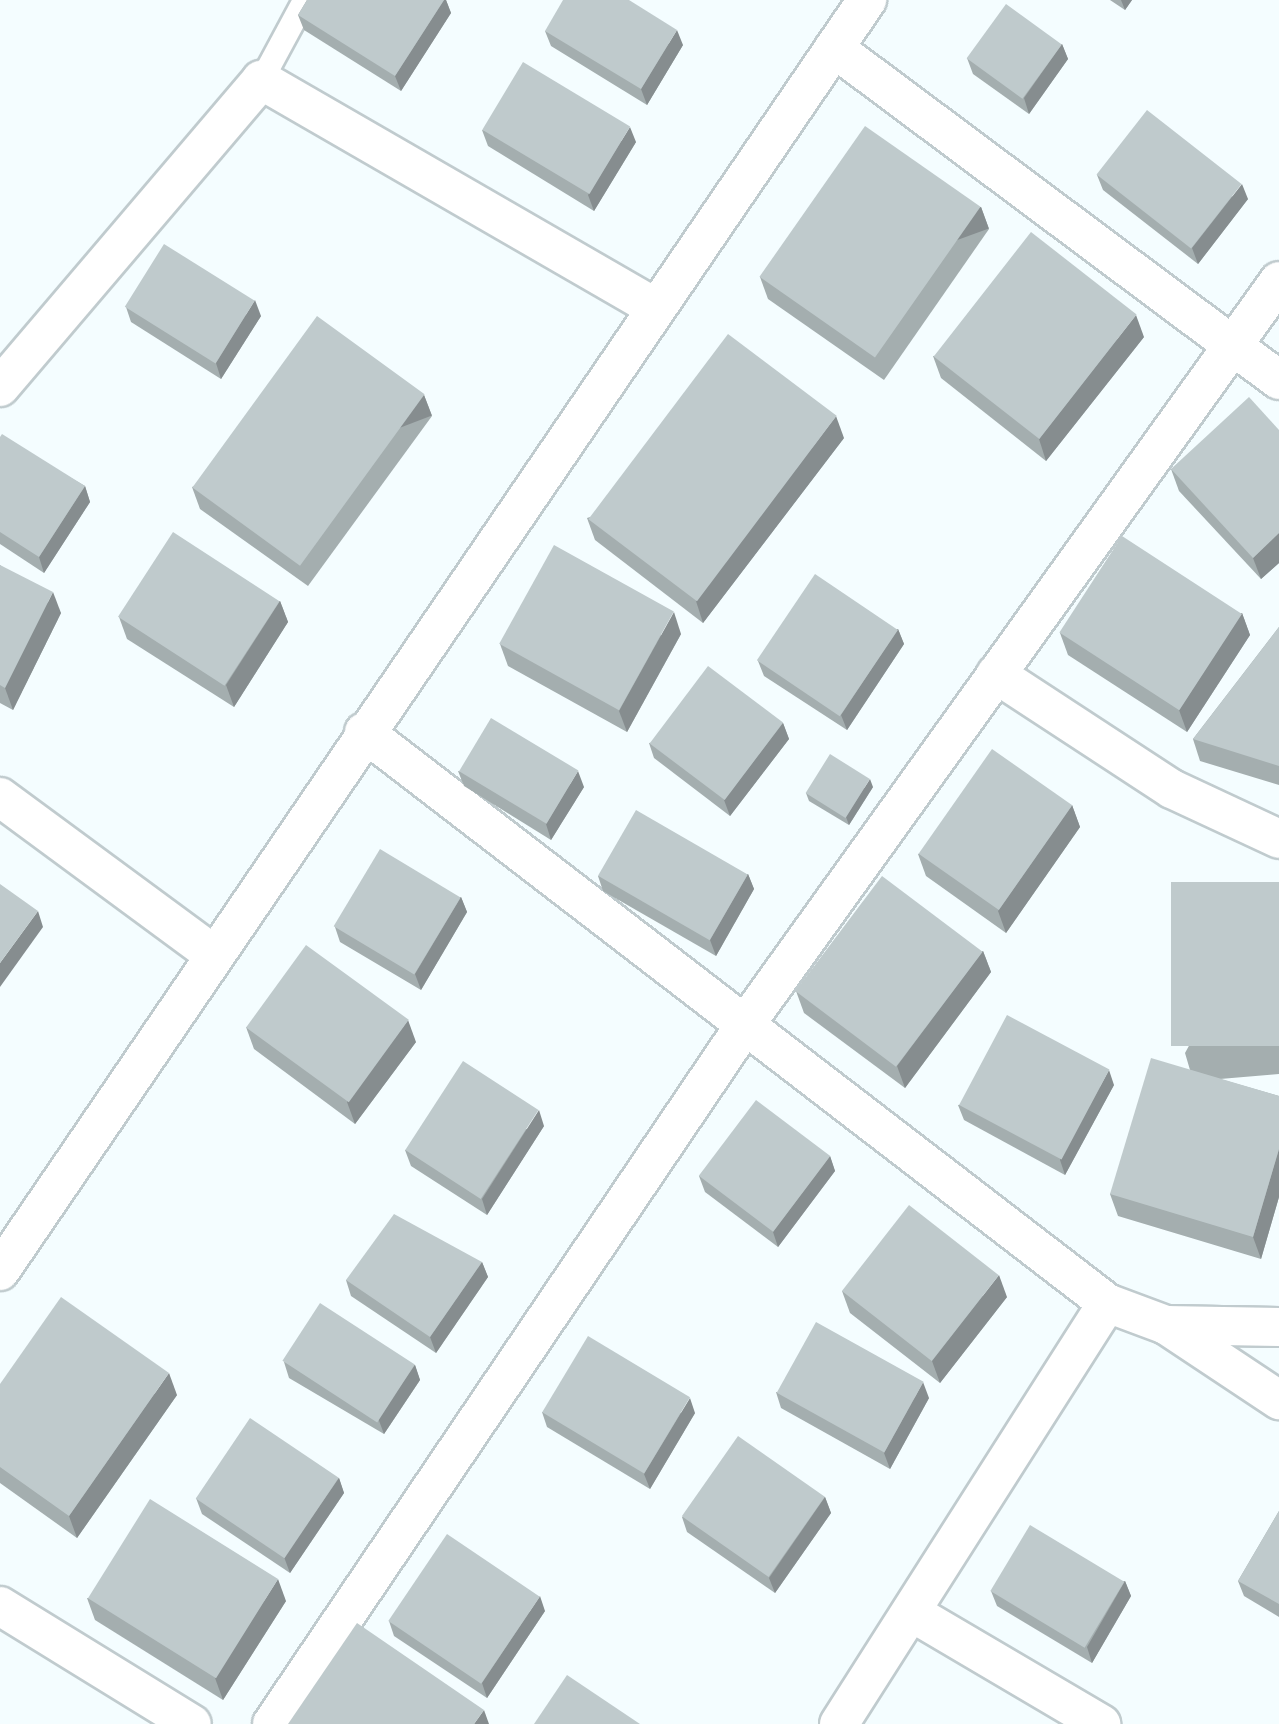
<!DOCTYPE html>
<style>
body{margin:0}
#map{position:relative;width:1279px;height:1724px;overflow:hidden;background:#f4fdff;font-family:"Asap Condensed",sans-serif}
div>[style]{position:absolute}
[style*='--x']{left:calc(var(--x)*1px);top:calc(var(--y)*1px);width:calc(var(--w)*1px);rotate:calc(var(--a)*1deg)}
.roads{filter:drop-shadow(2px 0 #c0cbce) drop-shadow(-2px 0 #c0cbce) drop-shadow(0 2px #c0cbce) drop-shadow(0 -2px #c0cbce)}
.lane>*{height:23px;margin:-11.5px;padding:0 11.5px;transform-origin:11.5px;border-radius:11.5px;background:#fff}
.street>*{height:38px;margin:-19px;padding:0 19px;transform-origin:19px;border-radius:19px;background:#fff}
.secondary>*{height:38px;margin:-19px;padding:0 19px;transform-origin:19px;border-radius:19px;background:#fff}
.wall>*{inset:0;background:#a4aeaf}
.shaded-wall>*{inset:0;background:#868d8f;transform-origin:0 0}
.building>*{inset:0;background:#bfcacc;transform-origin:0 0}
span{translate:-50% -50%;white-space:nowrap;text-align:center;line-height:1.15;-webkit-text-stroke:7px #f4fdff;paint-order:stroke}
</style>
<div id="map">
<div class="roads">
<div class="lane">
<i style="--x:261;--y:80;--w:91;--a:-61.7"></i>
</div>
<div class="street">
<i style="--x:834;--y:48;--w:555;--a:36.73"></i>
<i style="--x:0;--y:387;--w:403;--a:-49.6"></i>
<i style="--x:261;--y:80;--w:456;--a:30"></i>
<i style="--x:996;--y:674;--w:210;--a:33.2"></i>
<i style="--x:1172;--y:789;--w:118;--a:25"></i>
<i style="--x:364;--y:732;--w:937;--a:37.54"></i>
<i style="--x:1107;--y:1303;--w:63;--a:20.4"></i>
<i style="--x:1166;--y:1325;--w:113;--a:1"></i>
<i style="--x:0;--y:797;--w:266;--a:36.4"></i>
<i style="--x:1166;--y:1325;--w:136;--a:33.6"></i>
<i style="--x:0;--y:1606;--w:225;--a:31.6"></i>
<i style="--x:911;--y:1612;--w:221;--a:30.5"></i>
<i style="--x:272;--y:1724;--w:848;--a:-55.92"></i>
<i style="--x:747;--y:1022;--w:912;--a:-54.32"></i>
<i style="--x:839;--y:1724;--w:499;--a:-57.5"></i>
</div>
<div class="secondary">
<i style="--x:0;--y:1271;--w:1539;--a:-55.7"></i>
</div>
</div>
<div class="wall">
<i style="clip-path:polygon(307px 0,446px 0,451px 13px,401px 91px,304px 30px,298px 15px)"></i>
<i style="clip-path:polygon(1110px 0,1132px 0,1125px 10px)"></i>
<i style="clip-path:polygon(545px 31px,683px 45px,647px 105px,551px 46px)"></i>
<i style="clip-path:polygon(1062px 44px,1068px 59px,1029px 114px,973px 74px,967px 58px)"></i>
<i style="clip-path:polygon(482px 130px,636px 142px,594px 211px,488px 146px)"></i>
<i style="clip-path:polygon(1097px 175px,1248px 199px,1198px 264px,1103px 190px)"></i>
<i style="clip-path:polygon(981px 207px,989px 229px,884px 380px,768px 299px,760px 277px)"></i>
<i style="clip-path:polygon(126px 307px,261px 316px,221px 379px,131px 322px)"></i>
<i style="clip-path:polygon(1144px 337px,1046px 461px,941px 378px,933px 356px)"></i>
<i style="clip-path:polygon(424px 395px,432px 416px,308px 586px,200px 509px,192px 487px)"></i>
<i style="clip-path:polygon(1279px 430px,1279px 563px,1261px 579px,1179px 491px,1171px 469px)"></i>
<i style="clip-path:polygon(0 437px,85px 486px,90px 502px,44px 573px,0 544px)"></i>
<i style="clip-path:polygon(844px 438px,703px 623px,595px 540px,587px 518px)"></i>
<i style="clip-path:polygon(0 565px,61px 613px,13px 710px,0 703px)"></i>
<i style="clip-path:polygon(280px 601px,288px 622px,234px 707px,127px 639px,119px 617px)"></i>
<i style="clip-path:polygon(1242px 613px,1250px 635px,1187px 732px,1068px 655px,1060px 633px)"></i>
<i style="clip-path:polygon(1279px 627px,1279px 785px,1200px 761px,1193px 739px)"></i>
<i style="clip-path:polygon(898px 629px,904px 644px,847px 730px,764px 676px,758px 661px)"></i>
<i style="clip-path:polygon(681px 634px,627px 732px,508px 666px,500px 644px)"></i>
<i style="clip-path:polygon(783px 723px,789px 739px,730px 816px,654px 758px,649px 743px)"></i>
<i style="clip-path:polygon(458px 771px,584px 787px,551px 840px,464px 786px)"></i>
<i style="clip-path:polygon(873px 787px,849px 825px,809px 801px,806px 793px)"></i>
<i style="clip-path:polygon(1072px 805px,1080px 827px,1006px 933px,926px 876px,918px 854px)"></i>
<i style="clip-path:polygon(748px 874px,754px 889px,716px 956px,603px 891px,598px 876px)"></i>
<i style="clip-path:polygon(1279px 882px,1279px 1074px,1220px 1079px,1279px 1096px,1279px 1197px,1261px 1259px,1118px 1216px,1110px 1194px,1190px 1070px,1185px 1053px)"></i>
<i style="clip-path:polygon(461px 897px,467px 912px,421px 990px,340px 942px,335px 927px)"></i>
<i style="clip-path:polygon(983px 951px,991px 972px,905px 1088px,804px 1013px,796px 991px)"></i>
<i style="clip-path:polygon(246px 1027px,416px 1042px,355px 1124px,254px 1049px)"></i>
<i style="clip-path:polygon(1114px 1085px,1065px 1175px,964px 1120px,958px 1105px)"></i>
<i style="clip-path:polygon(544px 1126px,487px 1215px,411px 1166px,405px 1150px)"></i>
<i style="clip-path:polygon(830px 1156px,835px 1171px,778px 1247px,705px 1192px,699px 1176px)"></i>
<i style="clip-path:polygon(482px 1262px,488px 1277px,436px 1353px,351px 1296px,346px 1280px)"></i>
<i style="clip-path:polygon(842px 1291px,1007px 1297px,940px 1383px,850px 1313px)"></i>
<i style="clip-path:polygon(284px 1362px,415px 1365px,420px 1380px,384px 1434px,289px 1378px)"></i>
<i style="clip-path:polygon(0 1384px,177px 1395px,77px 1538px,0 1483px)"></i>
<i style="clip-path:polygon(776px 1392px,929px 1398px,890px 1469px,781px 1408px)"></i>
<i style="clip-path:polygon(542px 1412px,695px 1413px,650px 1489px,547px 1427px)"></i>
<i style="clip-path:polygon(339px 1478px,344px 1493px,290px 1573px,202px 1514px,196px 1498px)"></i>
<i style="clip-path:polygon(825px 1497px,831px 1513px,775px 1593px,687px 1532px,682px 1517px)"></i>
<i style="clip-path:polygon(1279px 1511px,1279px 1617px,1244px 1596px,1238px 1581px)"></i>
<i style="clip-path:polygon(1125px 1581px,1131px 1596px,1092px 1663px,997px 1606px,991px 1591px)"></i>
<i style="clip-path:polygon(87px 1598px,286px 1601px,223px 1700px,95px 1620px)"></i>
<i style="clip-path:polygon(545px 1611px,487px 1698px,394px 1636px,389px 1621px)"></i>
</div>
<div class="shaded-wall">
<i style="clip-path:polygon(444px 0,446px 0,451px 13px,401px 91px,395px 76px)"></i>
<i style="clip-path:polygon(1121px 0,1132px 0,1125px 10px)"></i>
<i style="clip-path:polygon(677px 30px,683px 45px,647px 105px,641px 89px)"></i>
<i style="clip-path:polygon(1062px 44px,1068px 59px,1029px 114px,1024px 98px)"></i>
<i style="clip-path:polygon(630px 127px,636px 142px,594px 211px,588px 195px)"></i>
<i style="clip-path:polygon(1242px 184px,1248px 199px,1198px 264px,1192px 248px)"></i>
<i style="left:981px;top:207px;width:23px;height:184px;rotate:70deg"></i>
<i style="clip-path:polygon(255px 300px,261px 316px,221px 379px,216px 363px)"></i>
<i style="clip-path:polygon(1136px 315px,1144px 337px,1046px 461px,1039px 439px)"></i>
<i style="left:424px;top:395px;width:22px;height:210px;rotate:69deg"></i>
<i style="clip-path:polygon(836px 416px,844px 438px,703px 623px,696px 601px)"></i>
<i style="clip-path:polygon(85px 486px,90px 502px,44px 573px,39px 557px)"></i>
<i style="clip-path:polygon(1279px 533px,1279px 563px,1261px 579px,1253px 558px)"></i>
<i style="clip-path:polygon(53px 592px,61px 613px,13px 710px,5px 688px)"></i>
<i style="clip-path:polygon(280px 601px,288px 622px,234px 707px,226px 685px)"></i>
<i style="clip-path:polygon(674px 612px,681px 634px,627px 732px,619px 711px)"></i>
<i style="clip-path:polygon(1242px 613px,1250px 635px,1187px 732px,1179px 710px)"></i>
<i style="clip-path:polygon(898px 629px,904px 644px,847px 730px,841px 715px)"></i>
<i style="clip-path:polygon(783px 723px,789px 739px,730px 816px,724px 800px)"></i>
<i style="clip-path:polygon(578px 771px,584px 787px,551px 840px,546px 824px)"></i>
<i style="clip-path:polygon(870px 779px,873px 787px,849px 825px,846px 817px)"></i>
<i style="clip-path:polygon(1072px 805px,1080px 827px,1006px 933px,998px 911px)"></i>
<i style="clip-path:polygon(748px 874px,754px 889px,716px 956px,710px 940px)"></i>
<i style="clip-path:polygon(461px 897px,467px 912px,421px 990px,415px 974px)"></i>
<i style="clip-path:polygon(38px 911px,43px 927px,0 987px,0 963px)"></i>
<i style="clip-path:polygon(983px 951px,991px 972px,905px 1088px,897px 1066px)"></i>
<i style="clip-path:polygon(408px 1020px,416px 1042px,355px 1124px,347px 1102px)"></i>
<i style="clip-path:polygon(1109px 1070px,1114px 1085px,1065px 1175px,1060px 1160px)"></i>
<i style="clip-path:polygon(539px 1110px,544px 1126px,487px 1215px,482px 1199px)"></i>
<i style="clip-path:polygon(1279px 1149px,1279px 1197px,1261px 1259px,1253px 1237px)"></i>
<i style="clip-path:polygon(830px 1156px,835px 1171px,778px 1247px,773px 1232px)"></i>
<i style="clip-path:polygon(482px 1262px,488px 1277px,436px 1353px,430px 1337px)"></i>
<i style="clip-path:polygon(999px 1275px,1007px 1297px,940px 1383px,932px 1361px)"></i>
<i style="clip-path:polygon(415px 1365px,420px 1380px,384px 1434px,378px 1418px)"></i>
<i style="clip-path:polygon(169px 1373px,177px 1395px,77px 1538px,69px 1516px)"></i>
<i style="clip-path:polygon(923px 1382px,929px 1398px,890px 1469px,884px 1453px)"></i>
<i style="clip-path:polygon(690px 1398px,695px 1413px,650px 1489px,644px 1474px)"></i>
<i style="clip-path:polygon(339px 1478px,344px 1493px,290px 1573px,284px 1557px)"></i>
<i style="clip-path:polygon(825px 1497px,831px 1513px,775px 1593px,769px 1578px)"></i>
<i style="clip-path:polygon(278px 1579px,286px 1601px,223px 1700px,215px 1678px)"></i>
<i style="clip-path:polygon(1125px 1581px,1131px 1596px,1092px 1663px,1087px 1647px)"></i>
<i style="clip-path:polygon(540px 1596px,545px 1611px,487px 1698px,482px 1683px)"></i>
<i style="clip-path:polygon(484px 1710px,489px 1724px,474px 1724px)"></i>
</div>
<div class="building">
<i style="clip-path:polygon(307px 0,444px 0,395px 76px,298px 15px)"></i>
<i style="clip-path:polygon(563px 0,629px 0,677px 30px,641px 89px,545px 31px)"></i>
<i style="left:1006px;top:4px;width:69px;height:67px;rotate:36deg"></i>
<i style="left:523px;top:62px;width:125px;height:79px;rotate:31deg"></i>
<i style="left:1147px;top:110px;width:120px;height:82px;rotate:38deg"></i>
<i style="left:865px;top:126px;width:141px;height:184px;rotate:35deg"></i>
<i style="left:1031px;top:232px;width:134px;height:158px;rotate:38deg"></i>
<i style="left:164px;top:244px;width:107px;height:74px;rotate:32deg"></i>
<i style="left:317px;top:316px;width:133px;height:212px;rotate:36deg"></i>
<i style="left:728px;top:334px;width:136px;height:232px;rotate:37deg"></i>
<i style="clip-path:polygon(1249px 397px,1279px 430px,1279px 533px,1253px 558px,1171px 469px)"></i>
<i style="clip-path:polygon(2px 434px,85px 486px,39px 557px,0 532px,0 437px)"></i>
<i style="left:173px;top:532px;width:127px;height:101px;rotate:33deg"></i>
<i style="left:1122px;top:536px;width:143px;height:115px;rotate:33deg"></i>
<i style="left:554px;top:545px;width:137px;height:113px;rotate:29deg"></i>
<i style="clip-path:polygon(0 565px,53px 592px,5px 688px,0 685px)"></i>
<i style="left:815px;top:574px;width:100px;height:104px;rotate:34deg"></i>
<i style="clip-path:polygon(1279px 627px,1279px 766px,1193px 739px)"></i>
<i style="left:708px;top:666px;width:94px;height:97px;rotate:37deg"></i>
<i style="left:491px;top:718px;width:102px;height:62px;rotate:31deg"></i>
<i style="left:992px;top:749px;width:98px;height:128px;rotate:35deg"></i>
<i style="left:830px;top:754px;width:47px;height:46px;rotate:32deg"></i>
<i style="left:636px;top:810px;width:129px;height:76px;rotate:30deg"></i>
<i style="left:380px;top:849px;width:94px;height:90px;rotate:31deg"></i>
<i style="left:882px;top:876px;width:126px;height:144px;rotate:37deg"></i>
<i style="left:1279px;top:882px;width:164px;height:108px;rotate:90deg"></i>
<i style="clip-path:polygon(0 884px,38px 911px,0 963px)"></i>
<i style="left:306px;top:945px;width:127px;height:102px;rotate:36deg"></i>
<i style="left:1007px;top:1015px;width:116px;height:102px;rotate:28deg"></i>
<i style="clip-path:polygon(1151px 1058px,1279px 1096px,1279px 1149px,1253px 1237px,1110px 1194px)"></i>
<i style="left:463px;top:1061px;width:90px;height:106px;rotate:33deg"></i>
<i style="left:756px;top:1100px;width:93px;height:95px;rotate:37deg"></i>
<i style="left:909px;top:1205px;width:114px;height:109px;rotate:38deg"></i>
<i style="clip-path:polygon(394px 1214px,482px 1262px,430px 1337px,346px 1280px)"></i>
<i style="clip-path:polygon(61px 1297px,169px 1373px,69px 1516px,0 1467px,0 1384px)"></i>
<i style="left:320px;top:1303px;width:113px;height:69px;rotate:33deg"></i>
<i style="left:816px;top:1322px;width:123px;height:81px;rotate:29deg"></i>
<i style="left:588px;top:1336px;width:119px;height:89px;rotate:31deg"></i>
<i style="left:250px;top:1418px;width:107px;height:97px;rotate:34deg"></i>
<i style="left:738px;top:1436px;width:106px;height:98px;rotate:35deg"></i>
<i style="left:150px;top:1499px;width:151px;height:117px;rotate:32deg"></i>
<i style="clip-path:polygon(1279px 1511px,1279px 1604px,1238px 1581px)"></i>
<i style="left:1030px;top:1525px;width:110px;height:77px;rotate:31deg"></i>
<i style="left:447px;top:1534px;width:112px;height:105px;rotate:34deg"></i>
<i style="clip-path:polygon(357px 1623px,484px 1710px,474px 1724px,288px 1724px)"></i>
<i style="clip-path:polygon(567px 1675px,640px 1724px,534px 1724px)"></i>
</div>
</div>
